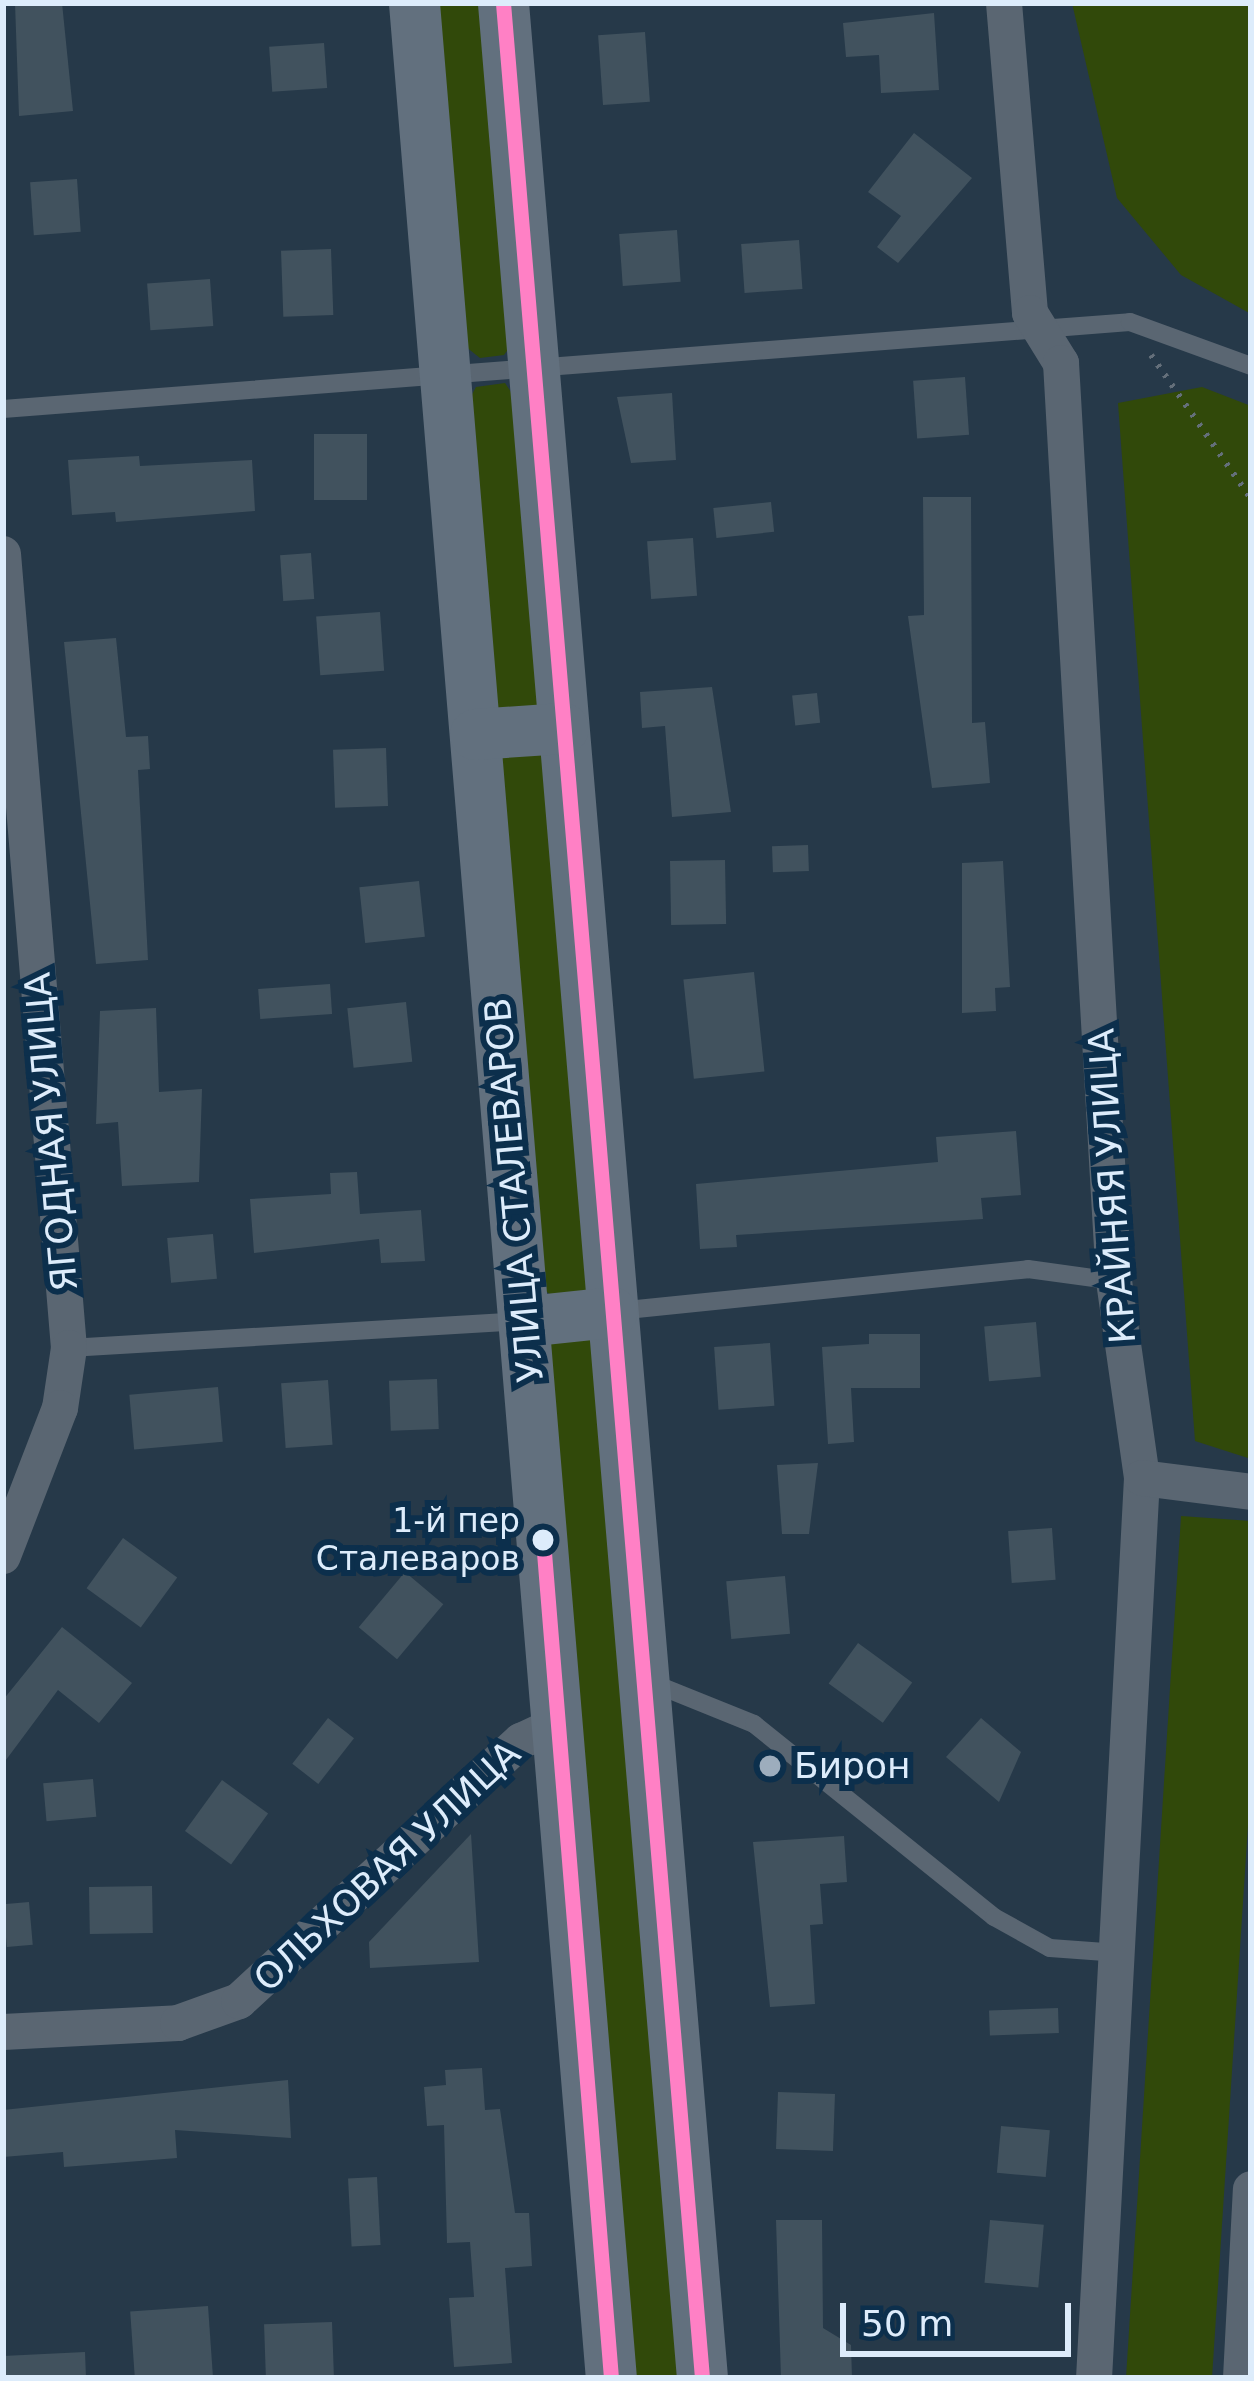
<!DOCTYPE html>
<meta charset="utf-8">
<style>
body{margin:0}
#map{position:relative;width:1254px;height:2381px;overflow:hidden;background:#263949;font-family:"DejaVu Sans",sans-serif}
div>[style]{position:absolute}
[style*='--x']{left:calc(var(--x)*1px);top:calc(var(--y)*1px);width:calc(var(--w)*1px);rotate:calc(var(--a)*1deg)}
.green>*{inset:0;background:#31490a}
.building>*{inset:0;background:#41525e;transform-origin:0 0}
.path>*{height:6px;margin-top:-3px;transform-origin:0;background:repeating-linear-gradient(90deg,#646f7a 0 3px,transparent 0 12px)}
.lane>*{height:18px;margin:-9px;padding:0 9px;transform-origin:9px;border-radius:9px;background:#5a6672}
.street>*{height:36px;margin:-18px;padding:0 18px;transform-origin:18px;border-radius:18px;background:#5a6672}
.secondary>*{height:51px;margin:-25.5px;padding:0 25.5px;transform-origin:25.5px;border-radius:25.5px;background:#62707e}
.bus-1>*{height:15px;margin:-7.5px;padding:0 7.5px;transform-origin:7.5px;border-radius:7.5px;background:#ff80c5}
.dots>*{width:33px;height:33px;translate:-50% -50%;box-sizing:border-box;border:6px solid #0c2f4c;border-radius:50%}
span{translate:-50% -50%;white-space:nowrap;text-align:center;line-height:1.15;-webkit-text-stroke:12px #0c2f4c;paint-order:stroke}
.bus-label{font-size:33px;color:#ddecfb}
.right{translate:-100% -50%;text-align:right}
.street-label{font-size:36px;color:#ddecfb}
.poi-label{font-size:36px;color:#ddecfb}
.left{translate:0 -50%;text-align:left}
.frame{position:absolute;inset:0;border:6px solid #ddecfb;pointer-events:none}
.scale{position:absolute;left:840px;top:2303px;width:231px;height:54px;box-sizing:border-box;border:6px solid #ddecfb;border-top:0;padding-left:15px;font-size:36px;line-height:42px;white-space:nowrap;color:#ddecfb;-webkit-text-stroke:9px #0c2f4c;paint-order:stroke}
</style>
<div id="map">
<div class="green">
<i style="clip-path:polygon(428px 3px,491px 3px,518px 335px,504px 355px,480px 358px,456px 339px)"></i>
<i style="clip-path:polygon(1072px 3px,1251px 3px,1251px 314px,1181px 275px,1117px 198px)"></i>
<i style="clip-path:polygon(505px 383px,523px 410px,546px 709px,499px 720px,462px 413px,476px 387px)"></i>
<i style="clip-path:polygon(1202px 387px,1251px 406px,1251px 1459px,1195px 1441px,1118px 403px)"></i>
<i style="clip-path:polygon(550px 748px,594px 1275px,584px 1296px,558px 1302px,536px 1282px,491px 754px)"></i>
<i style="clip-path:polygon(593px 1338px,689px 2378px,630px 2378px,548px 1344px)"></i>
<i style="clip-path:polygon(1181px 1516px,1251px 1521px,1251px 1779px,1212px 2378px,1126px 2378px)"></i>
</div>
<div class="building">
<i style="clip-path:polygon(15px 3px,62px 3px,73px 111px,19px 116px)"></i>
<i style="clip-path:polygon(934px 13px,939px 90px,881px 93px,879px 55px,846px 57px,843px 23px)"></i>
<i style="left:645px;top:32px;width:70px;height:47px;rotate:86deg"></i>
<i style="left:324px;top:43px;width:45px;height:55px;rotate:86deg"></i>
<i style="clip-path:polygon(914px 133px,972px 178px,898px 263px,877px 247px,901px 216px,868px 192px)"></i>
<i style="left:77px;top:179px;width:53px;height:47px;rotate:86deg"></i>
<i style="left:677px;top:230px;width:52px;height:58px;rotate:86deg"></i>
<i style="left:799px;top:240px;width:49px;height:58px;rotate:86deg"></i>
<i style="left:331px;top:249px;width:66px;height:50px;rotate:88deg"></i>
<i style="left:210px;top:279px;width:47px;height:63px;rotate:86deg"></i>
<i style="left:965px;top:377px;width:58px;height:52px;rotate:86deg"></i>
<i style="clip-path:polygon(672px 393px,676px 460px,631px 463px,617px 397px)"></i>
<i style="left:314px;top:434px;width:53px;height:66px"></i>
<i style="clip-path:polygon(139px 456px,140px 466px,252px 460px,255px 511px,116px 522px,115px 512px,72px 515px,68px 460px)"></i>
<i style="clip-path:polygon(923px 497px,971px 497px,972px 723px,985px 722px,990px 783px,932px 788px,908px 616px,924px 615px)"></i>
<i style="left:771px;top:502px;width:30px;height:58px;rotate:84deg"></i>
<i style="left:693px;top:538px;width:58px;height:46px;rotate:86deg"></i>
<i style="left:311px;top:553px;width:46px;height:31px;rotate:86deg"></i>
<i style="left:380px;top:612px;width:59px;height:64px;rotate:86deg"></i>
<i style="clip-path:polygon(116px 638px,126px 737px,148px 736px,150px 769px,138px 770px,148px 960px,96px 964px,64px 642px)"></i>
<i style="clip-path:polygon(712px 687px,731px 812px,672px 817px,665px 726px,642px 728px,640px 692px)"></i>
<i style="left:817px;top:693px;width:30px;height:25px;rotate:84deg"></i>
<i style="left:386px;top:748px;width:58px;height:53px;rotate:88deg"></i>
<i style="left:808px;top:845px;width:26px;height:36px;rotate:88deg"></i>
<i style="left:725px;top:860px;width:64px;height:55px;rotate:89deg"></i>
<i style="clip-path:polygon(1003px 861px,1010px 987px,995px 988px,996px 1011px,962px 1013px,962px 863px)"></i>
<i style="left:419px;top:881px;width:56px;height:60px;rotate:84deg"></i>
<i style="left:754px;top:972px;width:100px;height:71px;rotate:84deg"></i>
<i style="left:330px;top:984px;width:30px;height:72px;rotate:86deg"></i>
<i style="left:406px;top:1002px;width:60px;height:59px;rotate:84deg"></i>
<i style="clip-path:polygon(156px 1008px,159px 1092px,202px 1089px,199px 1182px,122px 1186px,118px 1122px,96px 1124px,100px 1011px)"></i>
<i style="clip-path:polygon(1016px 1131px,1021px 1195px,981px 1198px,983px 1219px,736px 1235px,737px 1247px,700px 1249px,696px 1184px,938px 1162px,936px 1137px)"></i>
<i style="clip-path:polygon(357px 1172px,360px 1214px,421px 1210px,425px 1261px,381px 1263px,379px 1239px,254px 1253px,250px 1199px,331px 1194px,330px 1173px)"></i>
<i style="left:213px;top:1234px;width:45px;height:46px;rotate:85deg"></i>
<i style="left:1036px;top:1322px;width:55px;height:52px;rotate:85deg"></i>
<i style="clip-path:polygon(869px 1334px,920px 1334px,920px 1388px,851px 1388px,854px 1442px,828px 1444px,822px 1347px,869px 1344px)"></i>
<i style="left:770px;top:1343px;width:63px;height:56px;rotate:86deg"></i>
<i style="left:437px;top:1379px;width:50px;height:48px;rotate:88deg"></i>
<i style="left:328px;top:1380px;width:65px;height:47px;rotate:86deg"></i>
<i style="left:218px;top:1387px;width:55px;height:89px;rotate:85deg"></i>
<i style="clip-path:polygon(818px 1463px,809px 1534px,782px 1534px,777px 1465px)"></i>
<i style="left:1052px;top:1528px;width:52px;height:44px;rotate:86deg"></i>
<i style="left:123px;top:1538px;width:67px;height:62px;rotate:36deg"></i>
<i style="left:405px;top:1572px;width:50px;height:72px;rotate:40deg"></i>
<i style="left:785px;top:1576px;width:58px;height:59px;rotate:85deg"></i>
<i style="clip-path:polygon(62px 1627px,132px 1683px,99px 1723px,58px 1690px,3px 1764px,3px 1700px)"></i>
<i style="left:858px;top:1643px;width:67px;height:50px;rotate:36deg"></i>
<i style="left:328px;top:1718px;width:33px;height:58px;rotate:38deg"></i>
<i style="clip-path:polygon(981px 1718px,1021px 1752px,999px 1802px,946px 1757px)"></i>
<i style="left:93px;top:1779px;width:38px;height:50px;rotate:85deg"></i>
<i style="left:222px;top:1780px;width:57px;height:63px;rotate:36deg"></i>
<i style="clip-path:polygon(471px 1834px,479px 1962px,370px 1968px,369px 1942px)"></i>
<i style="clip-path:polygon(844px 1836px,847px 1882px,820px 1884px,823px 1924px,810px 1925px,815px 2004px,770px 2007px,753px 1842px)"></i>
<i style="left:152px;top:1886px;width:47px;height:63px;rotate:89deg"></i>
<i style="left:29px;top:1902px;width:43px;height:26px;rotate:85deg"></i>
<i style="left:1058px;top:2008px;width:25px;height:69px;rotate:88deg"></i>
<i style="clip-path:polygon(482px 2068px,485px 2110px,500px 2109px,515px 2213px,529px 2213px,532px 2266px,505px 2268px,512px 2363px,454px 2367px,449px 2298px,474px 2297px,470px 2242px,447px 2243px,444px 2125px,427px 2126px,424px 2087px,446px 2085px,445px 2070px)"></i>
<i style="clip-path:polygon(288px 2080px,291px 2138px,175px 2130px,177px 2158px,64px 2167px,63px 2152px,3px 2157px,3px 2110px)"></i>
<i style="left:778px;top:2092px;width:57px;height:57px;rotate:2deg"></i>
<i style="left:1001px;top:2126px;width:49px;height:47px;rotate:5deg"></i>
<i style="left:377px;top:2177px;width:68px;height:29px;rotate:87deg"></i>
<i style="clip-path:polygon(776px 2220px,822px 2220px,823px 2328px,851px 2345px,852px 2378px,781px 2378px)"></i>
<i style="left:990px;top:2220px;width:54px;height:63px;rotate:5deg"></i>
<i style="left:208px;top:2306px;width:72px;height:78px;rotate:86deg"></i>
<i style="left:332px;top:2322px;width:56px;height:68px;rotate:88deg"></i>
<i style="clip-path:polygon(85px 2352px,86px 2378px,3px 2378px,3px 2356px)"></i>
</div>
<div class="path">
<i style="--x:1151;--y:355;--w:175;--a:55.2"></i>
</div>
<div class="lane">
<i style="--x:3;--y:409;--w:1130;--a:-4.41"></i>
<i style="--x:1130;--y:322;--w:129;--a:20"></i>
<i style="--x:617;--y:1311;--w:413;--a:-5.8"></i>
<i style="--x:1028;--y:1269;--w:87;--a:7.9"></i>
<i style="--x:69;--y:1348;--w:453;--a:-3.4"></i>
<i style="--x:650;--y:1682;--w:112;--a:22"></i>
<i style="--x:754;--y:1724;--w:308;--a:38.8"></i>
<i style="--x:994;--y:1917;--w:64;--a:29"></i>
<i style="--x:1050;--y:1948;--w:69;--a:4.1"></i>
</div>
<div class="street">
<i style="--x:1004;--y:3;--w:311;--a:85.2"></i>
<i style="--x:1030;--y:313;--w:59;--a:58.2"></i>
<i style="--x:1061;--y:363;--w:920;--a:86.7"></i>
<i style="--x:1114;--y:1281;--w:199;--a:81.9"></i>
<i style="--x:1142;--y:1478;--w:901;--a:93.05"></i>
<i style="--x:3;--y:554;--w:797;--a:85.25"></i>
<i style="--x:69;--y:1348;--w:61;--a:98.5"></i>
<i style="--x:60;--y:1408;--w:159;--a:111.1"></i>
<i style="--x:1142;--y:1478;--w:110;--a:7.3"></i>
<i style="--x:3;--y:2032;--w:175;--a:-2.9"></i>
<i style="--x:178;--y:2023;--w:65;--a:-19.8"></i>
<i style="--x:239;--y:2001;--w:384;--a:-42.7"></i>
<i style="--x:521;--y:1741;--w:40;--a:-25"></i>
<i style="--x:1241;--y:2378;--w:189;--a:-87"></i>
</div>
<div class="secondary">
<i style="--x:414;--y:3;--w:2383;--a:85.26"></i>
<i style="--x:503;--y:3;--w:2383;--a:85.21"></i>
<i style="--x:475;--y:734;--w:88;--a:-3.9"></i>
<i style="--x:526;--y:1321;--w:86;--a:-6"></i>
</div>
<div class="bus-1">
<i style="--x:503;--y:3;--w:2383;--a:85.21"></i>
<i style="--x:543;--y:1540;--w:841;--a:85.36"></i>
</div>
<div class="dots">
<i style="left:543px;top:1540px;background:#ddecfb"></i>
<i style="left:770px;top:1766px;background:#9dadbd"></i>
</div>
<div class="bus-label">
<span class="right" style="left:520px;top:1540px">1-й пер<br>Сталеваров</span>
</div>
<div class="street-label">
<span style="left:51px;top:1132px;rotate:-95deg">ЯГОДНАЯ УЛИЦА</span>
<span style="left:1112px;top:1186px;rotate:-94deg">КРАЙНЯЯ УЛИЦА</span>
<span style="left:514px;top:1190px;rotate:-95deg">УЛИЦА СТАЛЕВАРОВ</span>
<span style="left:387px;top:1866px;rotate:-43deg">ОЛЬХОВАЯ УЛИЦА</span>
</div>
<div class="poi-label">
<span class="left" style="left:794px;top:1766px">Бирон</span>
</div>
<div class="frame"></div>
<div class="scale">50 m</div>
</div>
